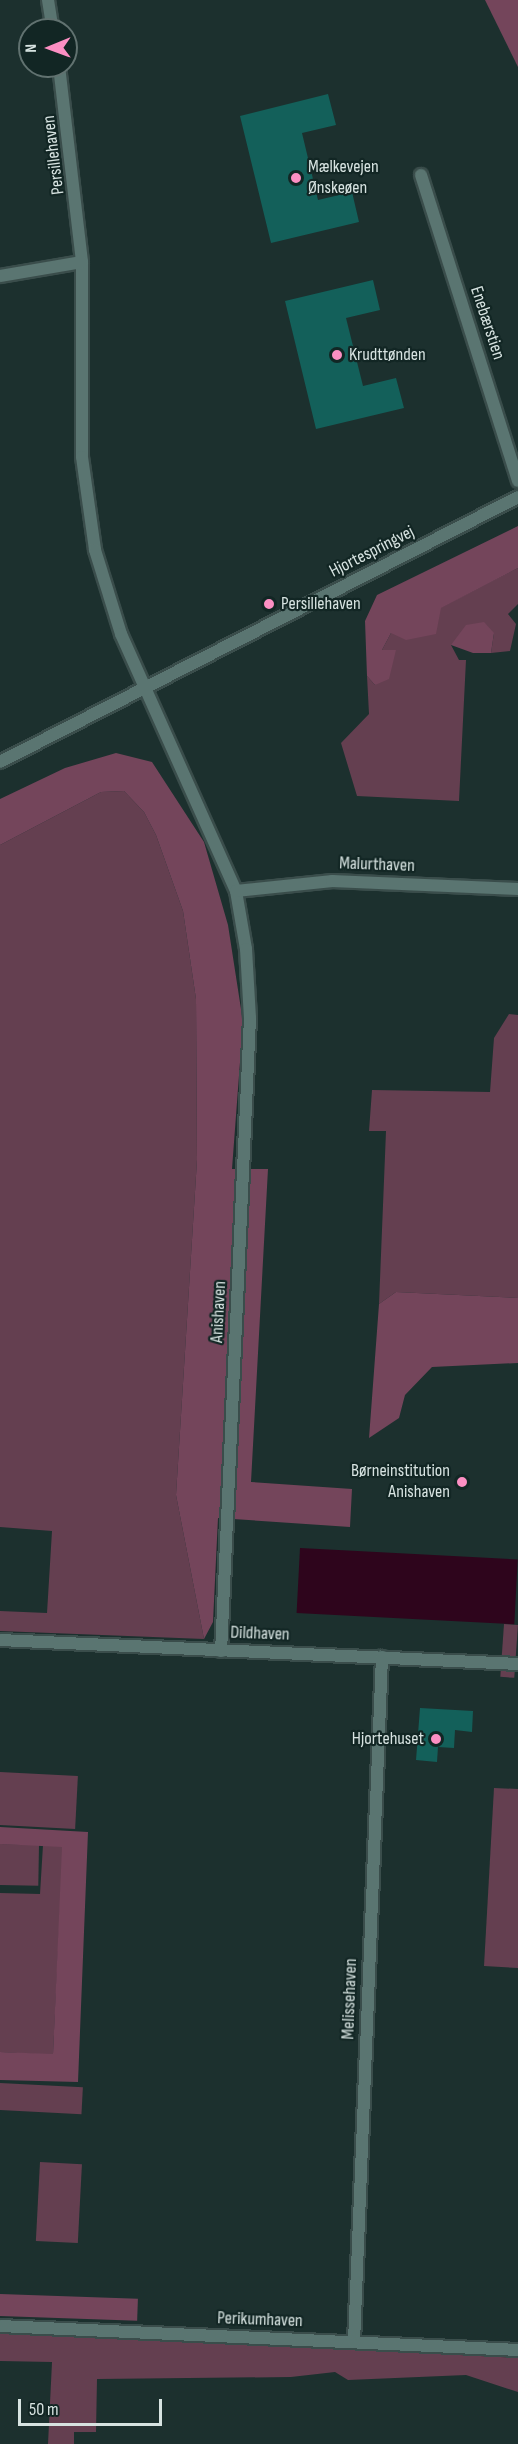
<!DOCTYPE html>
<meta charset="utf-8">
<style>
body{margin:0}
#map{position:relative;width:518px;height:2444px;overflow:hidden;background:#1c302e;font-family:"Sofia Sans Condensed",sans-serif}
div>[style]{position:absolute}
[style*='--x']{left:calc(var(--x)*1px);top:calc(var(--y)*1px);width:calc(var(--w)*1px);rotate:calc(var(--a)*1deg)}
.green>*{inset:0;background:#643f50;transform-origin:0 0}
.forest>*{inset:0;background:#74455b;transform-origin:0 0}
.water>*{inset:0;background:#2e051c;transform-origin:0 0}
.building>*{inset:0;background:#13605a}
.roads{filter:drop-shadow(2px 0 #3a4d4b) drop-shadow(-2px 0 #3a4d4b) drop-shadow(0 2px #3a4d4b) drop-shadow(0 -2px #3a4d4b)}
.minor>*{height:12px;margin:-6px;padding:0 6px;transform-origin:6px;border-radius:6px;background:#5a7571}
.tertiary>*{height:12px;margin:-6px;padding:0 6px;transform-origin:6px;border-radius:6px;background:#5a7571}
.dots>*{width:16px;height:16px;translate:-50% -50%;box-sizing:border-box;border:3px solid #122624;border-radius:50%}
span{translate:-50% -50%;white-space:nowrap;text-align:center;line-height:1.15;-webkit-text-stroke:4.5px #122624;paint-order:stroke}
.street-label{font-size:18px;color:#d7e3e1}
.poi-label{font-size:18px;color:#d7e3e1}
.left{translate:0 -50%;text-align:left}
.right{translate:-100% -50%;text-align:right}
.north{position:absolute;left:18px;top:18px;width:60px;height:60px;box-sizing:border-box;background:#122624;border:2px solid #617270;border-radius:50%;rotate:269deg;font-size:16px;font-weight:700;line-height:24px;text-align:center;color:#d7e3e1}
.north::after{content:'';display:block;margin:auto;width:21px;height:27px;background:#fc8fc3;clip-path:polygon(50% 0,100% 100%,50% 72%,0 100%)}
.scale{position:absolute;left:18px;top:2399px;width:144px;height:27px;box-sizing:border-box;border:3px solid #d7e3e1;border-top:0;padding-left:8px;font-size:18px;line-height:21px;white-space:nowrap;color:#d7e3e1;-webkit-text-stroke:4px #122624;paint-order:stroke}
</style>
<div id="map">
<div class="green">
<i style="clip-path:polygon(518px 568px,518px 604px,508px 614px,516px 624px,510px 651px,491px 653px,494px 633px,451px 645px,459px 660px,466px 660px,459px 801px,357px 796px,341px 743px,369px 714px,367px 676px,375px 685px,395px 650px,382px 650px,391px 633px)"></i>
<i style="clip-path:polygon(124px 791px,144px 812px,156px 835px,183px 911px,196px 999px,197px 1160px,176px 1495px,204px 1639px,0 1631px,0 1611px,47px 1613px,52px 1531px,0 1527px,0 845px,101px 792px)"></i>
<i style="clip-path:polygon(509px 1014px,518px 1015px,518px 1298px,396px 1292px,379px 1304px,386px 1131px,369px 1131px,372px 1090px,490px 1092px,494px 1038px)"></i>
<i style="left:504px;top:1624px;width:14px;height:53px;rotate:4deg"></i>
<i style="left:0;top:1772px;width:78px;height:53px;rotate:3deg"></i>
<i style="clip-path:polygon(494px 1788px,518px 1789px,518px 1968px,484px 1966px)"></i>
<i style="left:0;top:1844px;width:39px;height:41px;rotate:1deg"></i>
<i style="clip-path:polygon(43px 1845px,63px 1846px,53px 2055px,0 2052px,0 1893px,40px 1894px)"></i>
<i style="left:0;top:2083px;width:83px;height:27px;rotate:3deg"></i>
<i style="left:40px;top:2162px;width:42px;height:79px;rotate:3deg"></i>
<i style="clip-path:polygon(0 2332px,518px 2358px,518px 2392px,466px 2375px,348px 2380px,335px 2372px,291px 2377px,97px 2379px,96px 2432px,74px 2432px,74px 2444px,48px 2444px,52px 2362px,0 2361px)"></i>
</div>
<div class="forest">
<i style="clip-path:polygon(485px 0,518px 0,518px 67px)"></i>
<i style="clip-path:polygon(518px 526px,518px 568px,441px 608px,436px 634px,406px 640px,391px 633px,382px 650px,396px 650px,389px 679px,375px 685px,367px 676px,365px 621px,377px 595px)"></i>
<i style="clip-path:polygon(484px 622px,494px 633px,491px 653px,473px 653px,451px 645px,466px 625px)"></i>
<i style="clip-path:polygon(116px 753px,152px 762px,204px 842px,228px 925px,243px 1022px,232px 1169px,268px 1169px,251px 1482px,352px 1489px,350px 1527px,218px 1518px,213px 1622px,204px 1639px,176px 1495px,197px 1160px,196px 999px,183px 911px,156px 835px,144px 812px,124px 791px,101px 792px,0 845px,0 799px,65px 768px)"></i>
<i style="clip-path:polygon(396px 1292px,518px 1298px,518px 1363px,432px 1367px,405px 1395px,399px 1418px,369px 1438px,379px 1304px)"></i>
<i style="clip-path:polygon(0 1827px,88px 1832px,78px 2082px,0 2080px,0 2052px,53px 2054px,62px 1847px,0 1844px)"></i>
<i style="left:0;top:2294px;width:138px;height:22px;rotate:2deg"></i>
</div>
<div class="water">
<i style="left:300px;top:1548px;width:218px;height:65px;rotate:3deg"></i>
</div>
<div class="building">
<i style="clip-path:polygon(328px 94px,336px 125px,302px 133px,318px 200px,352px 192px,359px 222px,271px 243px,240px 116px)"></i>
<i style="clip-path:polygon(373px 280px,380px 310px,346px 318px,363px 386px,396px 378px,404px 408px,316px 429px,285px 301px)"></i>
<i style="clip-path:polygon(420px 1708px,473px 1711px,472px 1732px,455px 1730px,454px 1748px,438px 1747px,437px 1762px,416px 1760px)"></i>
</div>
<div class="roads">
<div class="minor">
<i style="--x:48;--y:0;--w:30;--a:81"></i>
<i style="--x:59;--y:66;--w:197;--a:83.3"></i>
<i style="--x:82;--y:262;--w:195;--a:90"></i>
<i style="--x:82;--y:457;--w:94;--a:82"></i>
<i style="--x:95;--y:550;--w:88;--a:72.8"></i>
<i style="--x:121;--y:634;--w:282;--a:65.9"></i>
<i style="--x:236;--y:891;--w:59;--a:80.2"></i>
<i style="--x:246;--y:949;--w:69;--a:86.7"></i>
<i style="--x:250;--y:1018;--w:634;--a:92.62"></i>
<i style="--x:421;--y:175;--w:321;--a:72.4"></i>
<i style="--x:0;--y:276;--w:83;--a:-9.7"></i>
<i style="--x:236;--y:891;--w:97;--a:-5.9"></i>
<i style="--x:332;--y:881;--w:186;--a:2.5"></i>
<i style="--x:0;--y:1640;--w:519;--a:2.65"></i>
<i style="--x:0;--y:2326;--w:519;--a:2.65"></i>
<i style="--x:354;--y:2342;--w:686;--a:-87.66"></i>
</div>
<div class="tertiary">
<i style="--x:0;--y:762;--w:582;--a:-27.09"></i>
</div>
</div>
<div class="dots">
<i style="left:296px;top:178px;background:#fc8fc3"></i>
<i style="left:337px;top:355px;background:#fc8fc3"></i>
<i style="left:269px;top:604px;background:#fc8fc3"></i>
<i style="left:462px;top:1482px;background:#fc8fc3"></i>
<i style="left:436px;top:1739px;background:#fc8fc3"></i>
</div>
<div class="street-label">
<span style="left:54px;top:155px;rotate:-97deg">Persillehaven</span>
<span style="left:487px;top:323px;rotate:72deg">Enebærstien</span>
<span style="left:372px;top:552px;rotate:-27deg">Hjortespringvej</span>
<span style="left:377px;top:865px;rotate:2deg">Malurthaven</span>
<span style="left:219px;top:1312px;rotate:-87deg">Anishaven</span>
<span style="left:260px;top:1634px;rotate:2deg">Dildhaven</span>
<span style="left:350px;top:1999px;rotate:-88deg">Melissehaven</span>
<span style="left:260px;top:2320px;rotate:2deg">Perikumhaven</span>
</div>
<div class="poi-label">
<span class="left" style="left:308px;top:178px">Mælkevejen<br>Ønskeøen</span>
<span class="left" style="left:349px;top:355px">Krudttønden</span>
<span class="left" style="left:281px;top:604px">Persillehaven</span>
<span class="right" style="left:450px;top:1482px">Børneinstitution<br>Anishaven</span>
<span class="right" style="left:424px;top:1739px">Hjortehuset</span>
</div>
<div class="north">N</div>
<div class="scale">50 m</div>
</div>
